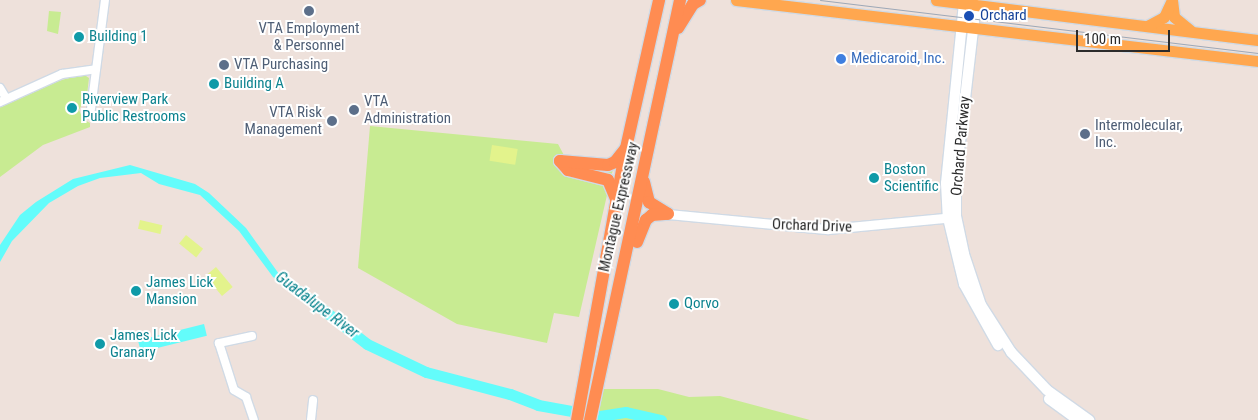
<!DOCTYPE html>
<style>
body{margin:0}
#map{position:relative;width:1258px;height:420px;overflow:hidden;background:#eee1db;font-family:"Roboto Condensed",sans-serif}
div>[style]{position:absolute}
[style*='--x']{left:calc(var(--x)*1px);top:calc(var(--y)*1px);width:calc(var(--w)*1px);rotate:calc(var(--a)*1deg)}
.green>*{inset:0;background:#c8eb92}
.pitch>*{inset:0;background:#e3f38c;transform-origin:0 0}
.water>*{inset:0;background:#63fcfb;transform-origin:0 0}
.river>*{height:11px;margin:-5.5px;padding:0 5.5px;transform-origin:5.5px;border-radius:5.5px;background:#63fcfb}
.roads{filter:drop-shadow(1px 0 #d0dae5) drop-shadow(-1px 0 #d0dae5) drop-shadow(0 1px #d0dae5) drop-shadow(0 -1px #d0dae5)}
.minor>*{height:8px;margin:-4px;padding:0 4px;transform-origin:4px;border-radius:4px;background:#fff}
.tertiary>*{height:9px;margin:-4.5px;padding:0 4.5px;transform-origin:4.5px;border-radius:4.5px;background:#fff}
.secondary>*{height:10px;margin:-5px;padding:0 5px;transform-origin:5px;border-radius:5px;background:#fff}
.primary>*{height:11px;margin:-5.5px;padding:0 5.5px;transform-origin:5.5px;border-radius:5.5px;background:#ffa74f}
.trunk>*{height:12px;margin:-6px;padding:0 6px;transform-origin:6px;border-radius:6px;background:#ff8c52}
.tram>*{height:1px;margin:-0.5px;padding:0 0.5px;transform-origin:0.5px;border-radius:0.5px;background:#9da8b7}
.dots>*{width:14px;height:14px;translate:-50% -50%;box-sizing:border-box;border:2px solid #fff;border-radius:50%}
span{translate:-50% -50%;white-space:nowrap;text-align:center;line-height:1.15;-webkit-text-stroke:4px #fff;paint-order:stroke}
.transit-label{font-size:15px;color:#164399}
.left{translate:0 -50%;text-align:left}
.service-label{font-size:15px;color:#4e5e75}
.right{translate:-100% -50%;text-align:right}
.culture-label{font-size:15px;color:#0d838f}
.shop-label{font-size:15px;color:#366cbe}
.street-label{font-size:15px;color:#2b2b2b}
.water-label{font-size:16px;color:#03818b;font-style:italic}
.scale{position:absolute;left:1076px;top:30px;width:94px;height:22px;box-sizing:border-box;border:2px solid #2b2b2b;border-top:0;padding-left:6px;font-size:15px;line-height:18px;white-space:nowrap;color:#2b2b2b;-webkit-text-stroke:4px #fff;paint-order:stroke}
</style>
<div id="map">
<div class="green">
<i style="clip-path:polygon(49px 11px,61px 12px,58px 34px,47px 31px)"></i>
<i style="clip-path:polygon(83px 74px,89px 78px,87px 95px,79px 110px,83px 119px,90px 123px,90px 127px,43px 145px,0 177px,0 107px,48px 84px)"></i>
<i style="clip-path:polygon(370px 126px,558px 144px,566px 159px,613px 169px,579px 317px,554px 313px,547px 343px,457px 324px,358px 268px)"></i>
<i style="clip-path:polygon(602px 389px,658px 389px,689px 397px,720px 396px,810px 420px,593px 420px)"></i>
</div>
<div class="pitch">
<i style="left:492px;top:145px;width:26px;height:16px;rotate:9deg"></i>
<i style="left:140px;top:220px;width:23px;height:9px;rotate:13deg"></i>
<i style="left:186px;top:235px;width:22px;height:11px;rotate:39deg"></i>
<i style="left:216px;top:267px;width:26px;height:14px;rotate:50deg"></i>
</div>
<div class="water">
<i style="clip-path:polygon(130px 165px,195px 184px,209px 193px,246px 228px,279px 274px,306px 291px,311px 300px,307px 302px,273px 277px,239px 231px,200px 195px,159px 184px,141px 173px,100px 178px,78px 186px,49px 203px,12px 241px,0 262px,0 245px,20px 215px,36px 202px,73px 179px)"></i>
<i style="left:204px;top:324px;width:12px;height:68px;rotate:76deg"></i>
</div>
<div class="river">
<i style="--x:299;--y:291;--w:86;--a:37.9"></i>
<i style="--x:367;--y:344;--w:65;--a:25.4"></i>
<i style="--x:426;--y:372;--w:87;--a:14.7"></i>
<i style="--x:510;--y:394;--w:30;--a:21"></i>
<i style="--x:538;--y:405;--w:63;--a:10.1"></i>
<i style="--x:600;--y:416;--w:26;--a:-9"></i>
<i style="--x:626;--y:412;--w:36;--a:13"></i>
</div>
<div class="roads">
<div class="minor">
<i style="--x:0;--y:88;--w:12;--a:59"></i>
<i style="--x:0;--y:102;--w:68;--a:-24.3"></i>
<i style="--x:62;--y:74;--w:34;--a:-8"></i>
<i style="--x:91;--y:109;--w:110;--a:-82.7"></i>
<i style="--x:252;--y:336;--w:34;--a:168"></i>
<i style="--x:219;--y:343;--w:49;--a:72.3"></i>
<i style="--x:234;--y:390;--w:14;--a:30"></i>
<i style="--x:246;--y:397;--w:24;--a:71"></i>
<i style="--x:311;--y:420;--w:20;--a:-84"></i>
</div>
<div class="tertiary">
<i style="--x:668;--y:214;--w:161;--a:5.4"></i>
<i style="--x:828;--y:229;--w:127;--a:-5.4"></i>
</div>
<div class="secondary">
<i style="--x:964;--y:3;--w:181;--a:95.7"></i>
<i style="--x:946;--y:183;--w:35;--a:87"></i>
<i style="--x:948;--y:218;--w:68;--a:76.4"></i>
<i style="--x:964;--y:284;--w:70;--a:60.9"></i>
<i style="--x:976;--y:4;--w:175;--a:96.6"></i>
<i style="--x:956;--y:178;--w:38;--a:90"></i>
<i style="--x:956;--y:216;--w:39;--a:78"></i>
<i style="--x:964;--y:254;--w:54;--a:71.6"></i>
<i style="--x:981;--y:305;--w:56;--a:57.4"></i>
<i style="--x:1011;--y:352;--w:52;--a:46.5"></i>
<i style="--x:1047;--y:390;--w:52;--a:35.5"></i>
<i style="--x:1049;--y:399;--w:36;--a:36"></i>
</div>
<div class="primary">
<i style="--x:736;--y:0;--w:526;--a:6.67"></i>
<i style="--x:936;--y:0;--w:324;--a:7.1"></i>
<i style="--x:1172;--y:0;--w:17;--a:83"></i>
<i style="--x:1174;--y:17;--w:21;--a:39"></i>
<i style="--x:1147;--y:26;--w:19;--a:-28"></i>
<i style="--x:1164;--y:17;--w:17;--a:-65"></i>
</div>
<div class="trunk">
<i style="--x:678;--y:28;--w:28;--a:-58"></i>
<i style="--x:693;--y:4;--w:8;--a:-30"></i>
<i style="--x:560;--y:161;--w:12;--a:48"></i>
<i style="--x:568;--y:170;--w:41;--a:14"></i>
<i style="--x:608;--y:180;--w:21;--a:67"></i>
<i style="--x:560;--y:161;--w:48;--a:4.8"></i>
<i style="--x:608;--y:165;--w:8;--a:-23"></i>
<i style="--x:615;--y:162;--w:16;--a:-52"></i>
<i style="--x:644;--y:182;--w:21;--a:76"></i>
<i style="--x:649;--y:202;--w:22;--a:32"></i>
<i style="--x:637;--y:242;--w:24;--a:-68"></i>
<i style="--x:646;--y:220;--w:8;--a:-40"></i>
<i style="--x:652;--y:215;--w:16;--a:-4"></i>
<i style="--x:577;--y:420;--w:276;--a:-79.8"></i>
<i style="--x:626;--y:148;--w:152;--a:-77.4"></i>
<i style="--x:590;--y:420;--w:430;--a:-77.9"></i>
</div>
</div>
<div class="tram">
<i style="--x:820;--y:0;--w:441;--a:6.9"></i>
</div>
<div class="dots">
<i style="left:309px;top:11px;background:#5c6f8a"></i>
<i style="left:969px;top:16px;background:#1a4fb4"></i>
<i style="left:79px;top:37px;background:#0f9aa8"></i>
<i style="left:841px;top:59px;background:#3f7fe0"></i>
<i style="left:224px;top:65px;background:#5c6f8a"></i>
<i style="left:214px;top:84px;background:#0f9aa8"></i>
<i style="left:72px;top:108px;background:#0f9aa8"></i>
<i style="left:354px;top:110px;background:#5c6f8a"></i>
<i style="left:332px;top:121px;background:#5c6f8a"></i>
<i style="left:1085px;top:134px;background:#5c6f8a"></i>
<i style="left:874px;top:178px;background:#0f9aa8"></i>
<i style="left:136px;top:291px;background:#0f9aa8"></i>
<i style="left:674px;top:304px;background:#0f9aa8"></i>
<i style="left:100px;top:344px;background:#0f9aa8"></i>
</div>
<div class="transit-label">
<span class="left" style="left:980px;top:16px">Orchard</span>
</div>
<div class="service-label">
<span style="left:309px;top:37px">VTA Employment<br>&amp; Personnel</span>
<span class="left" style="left:234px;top:65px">VTA Purchasing</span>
<span class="left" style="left:364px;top:110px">VTA<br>Administration</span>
<span class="right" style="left:322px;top:121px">VTA Risk<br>Management</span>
<span class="left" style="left:1095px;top:134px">Intermolecular,<br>Inc.</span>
</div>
<div class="culture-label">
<span class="left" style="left:89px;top:37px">Building 1</span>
<span class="left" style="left:224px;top:84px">Building A</span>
<span class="left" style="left:82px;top:108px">Riverview Park<br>Public Restrooms</span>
<span class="left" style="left:884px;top:178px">Boston<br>Scientific</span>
<span class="left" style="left:146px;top:291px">James Lick<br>Mansion</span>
<span class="left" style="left:684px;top:304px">Qorvo</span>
<span class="left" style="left:110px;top:344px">James Lick<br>Granary</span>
</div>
<div class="shop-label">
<span class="left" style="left:851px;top:59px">Medicaroid, Inc.</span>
</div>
<div class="street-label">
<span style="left:961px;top:146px;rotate:-85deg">Orchard Parkway</span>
<span style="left:619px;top:207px;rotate:-77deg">Montague Expressway</span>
<span style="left:812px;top:226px;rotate:2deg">Orchard Drive</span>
</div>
<div class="water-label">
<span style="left:317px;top:305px;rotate:37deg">Guadalupe River</span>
</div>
<div class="scale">100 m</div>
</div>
